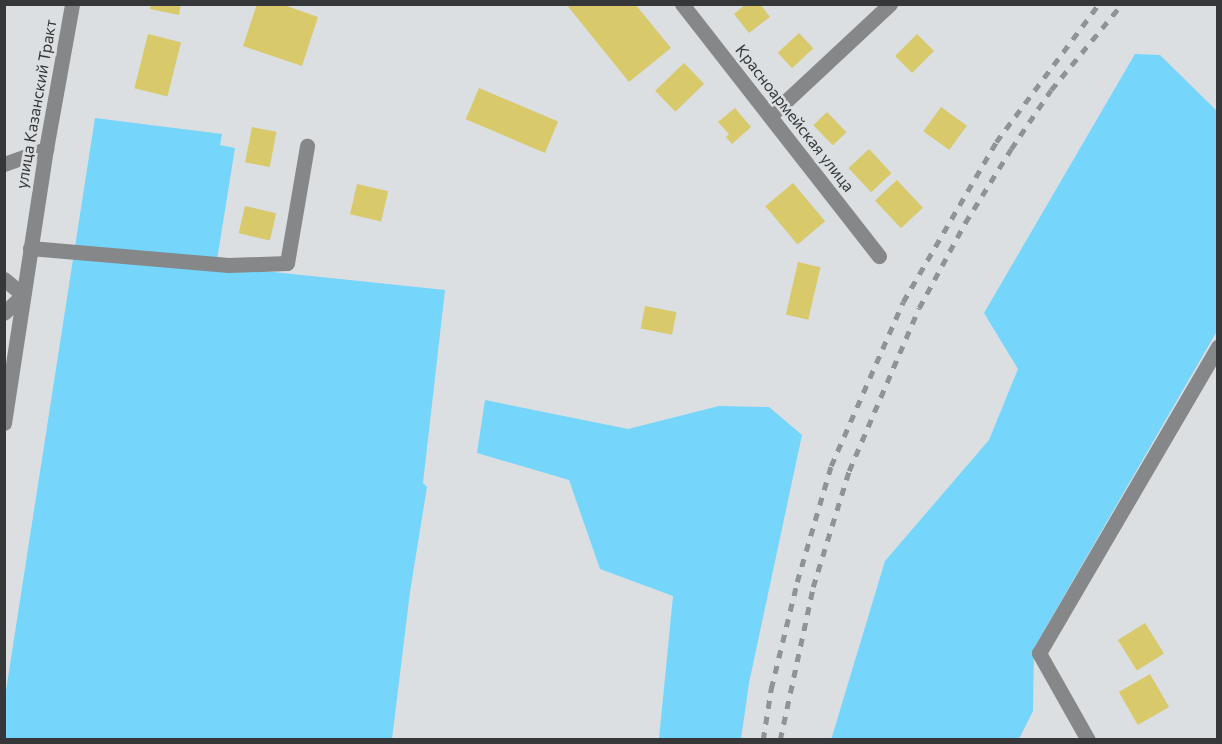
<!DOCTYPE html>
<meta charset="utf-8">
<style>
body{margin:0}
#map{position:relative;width:1222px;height:744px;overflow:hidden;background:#dbdfe2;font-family:Commissioner,sans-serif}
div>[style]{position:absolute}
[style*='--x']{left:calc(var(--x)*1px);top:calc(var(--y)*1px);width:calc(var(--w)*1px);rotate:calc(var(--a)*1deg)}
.green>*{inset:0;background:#75d5fa}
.building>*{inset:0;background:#d8c96b;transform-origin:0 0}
.minor>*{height:15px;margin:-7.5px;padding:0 7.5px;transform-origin:7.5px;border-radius:7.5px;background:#868788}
.rail>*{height:4.5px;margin-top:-2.25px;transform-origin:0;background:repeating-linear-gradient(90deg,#909395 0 8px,transparent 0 16px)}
span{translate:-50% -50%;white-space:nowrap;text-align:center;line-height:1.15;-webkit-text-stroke:5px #dbdfe2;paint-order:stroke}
.street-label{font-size:16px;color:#353738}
.frame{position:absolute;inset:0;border:6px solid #353738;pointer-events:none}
</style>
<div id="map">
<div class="green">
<i style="clip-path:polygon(1135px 54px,1160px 55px,1217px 111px,1217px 331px,1034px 648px,1033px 711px,1019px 739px,831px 740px,885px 561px,989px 440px,1018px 369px,984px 313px)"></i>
<i style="clip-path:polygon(95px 118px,222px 134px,220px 145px,235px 148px,216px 266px,445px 290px,423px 483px,427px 487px,410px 592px,392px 739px,5px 740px,5px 697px)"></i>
<i style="clip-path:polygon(485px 400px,628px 429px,719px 406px,769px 407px,802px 435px,749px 683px,741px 739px,659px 739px,673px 596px,600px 569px,569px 480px,477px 453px)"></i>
</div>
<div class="building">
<i style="clip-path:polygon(151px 4px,181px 4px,179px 15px,150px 9px)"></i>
<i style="clip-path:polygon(257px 4px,281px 4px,318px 17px,302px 66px,243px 46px)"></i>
<i style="clip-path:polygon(566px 4px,635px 4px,671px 48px,629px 82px)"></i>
<i style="clip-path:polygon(746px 4px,760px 4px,770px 17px,749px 33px,734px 14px)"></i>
<i style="left:799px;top:33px;width:21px;height:29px;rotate:47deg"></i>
<i style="left:148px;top:34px;width:34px;height:56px;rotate:14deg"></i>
<i style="left:917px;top:34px;width:24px;height:31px;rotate:45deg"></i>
<i style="left:684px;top:63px;width:29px;height:40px;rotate:46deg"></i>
<i style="left:479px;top:88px;width:86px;height:34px;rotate:23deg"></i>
<i style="left:941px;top:107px;width:32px;height:30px;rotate:36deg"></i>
<i style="clip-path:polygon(735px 108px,751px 127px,732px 144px,726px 137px,729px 134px,718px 122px)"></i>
<i style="left:827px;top:112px;width:28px;height:19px;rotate:46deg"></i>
<i style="left:252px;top:127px;width:25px;height:36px;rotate:11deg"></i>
<i style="left:869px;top:149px;width:33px;height:28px;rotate:47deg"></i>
<i style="left:897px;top:180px;width:38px;height:30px;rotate:47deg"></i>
<i style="left:793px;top:183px;width:50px;height:36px;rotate:50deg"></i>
<i style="left:357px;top:184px;width:32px;height:31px;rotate:13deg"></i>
<i style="left:245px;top:206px;width:32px;height:28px;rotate:13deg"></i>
<i style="left:798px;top:262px;width:23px;height:54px;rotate:13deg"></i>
<i style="left:645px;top:306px;width:32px;height:23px;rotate:11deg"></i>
<i style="left:1145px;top:623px;width:36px;height:32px;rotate:58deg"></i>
<i style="left:1150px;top:674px;width:38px;height:36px;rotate:60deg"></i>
</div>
<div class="minor">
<i style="--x:682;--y:4;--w:320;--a:52"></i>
<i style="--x:771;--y:115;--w:163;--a:-43"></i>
<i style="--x:4;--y:164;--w:45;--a:-19.7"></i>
<i style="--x:30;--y:248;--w:199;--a:4.9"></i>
<i style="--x:228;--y:265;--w:59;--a:-1.9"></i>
<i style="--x:287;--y:263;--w:119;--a:-80.3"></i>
<i style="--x:4;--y:279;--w:25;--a:40"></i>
<i style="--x:23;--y:295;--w:26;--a:137"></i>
<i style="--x:4;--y:423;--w:277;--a:-81.3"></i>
<i style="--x:46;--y:149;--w:147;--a:-79.8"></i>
<i style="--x:1088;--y:740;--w:100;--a:-119.4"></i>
<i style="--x:1039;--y:653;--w:355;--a:-59.7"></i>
</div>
<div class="rail">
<i style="--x:763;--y:740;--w:52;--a:-81.1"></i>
<i style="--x:771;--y:689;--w:110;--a:-76.3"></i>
<i style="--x:797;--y:582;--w:121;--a:-73.7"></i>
<i style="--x:831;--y:466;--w:179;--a:-66.3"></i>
<i style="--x:903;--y:302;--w:185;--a:-59.8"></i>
<i style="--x:996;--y:142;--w:172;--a:-53.3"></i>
<i style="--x:780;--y:740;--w:157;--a:-77.8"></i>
<i style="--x:813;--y:587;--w:121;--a:-72.8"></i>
<i style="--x:849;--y:471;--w:177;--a:-66.8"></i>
<i style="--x:919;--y:308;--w:97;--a:-61.6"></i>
<i style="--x:965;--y:223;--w:87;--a:-58.1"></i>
<i style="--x:1011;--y:149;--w:71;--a:-55.9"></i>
<i style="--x:1051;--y:90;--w:112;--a:-50.5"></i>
</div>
<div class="street-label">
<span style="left:36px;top:104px;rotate:-80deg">улица Казанский Тракт</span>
<span style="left:795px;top:118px;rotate:52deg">Красноармейская улица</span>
</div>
<div class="frame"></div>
</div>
